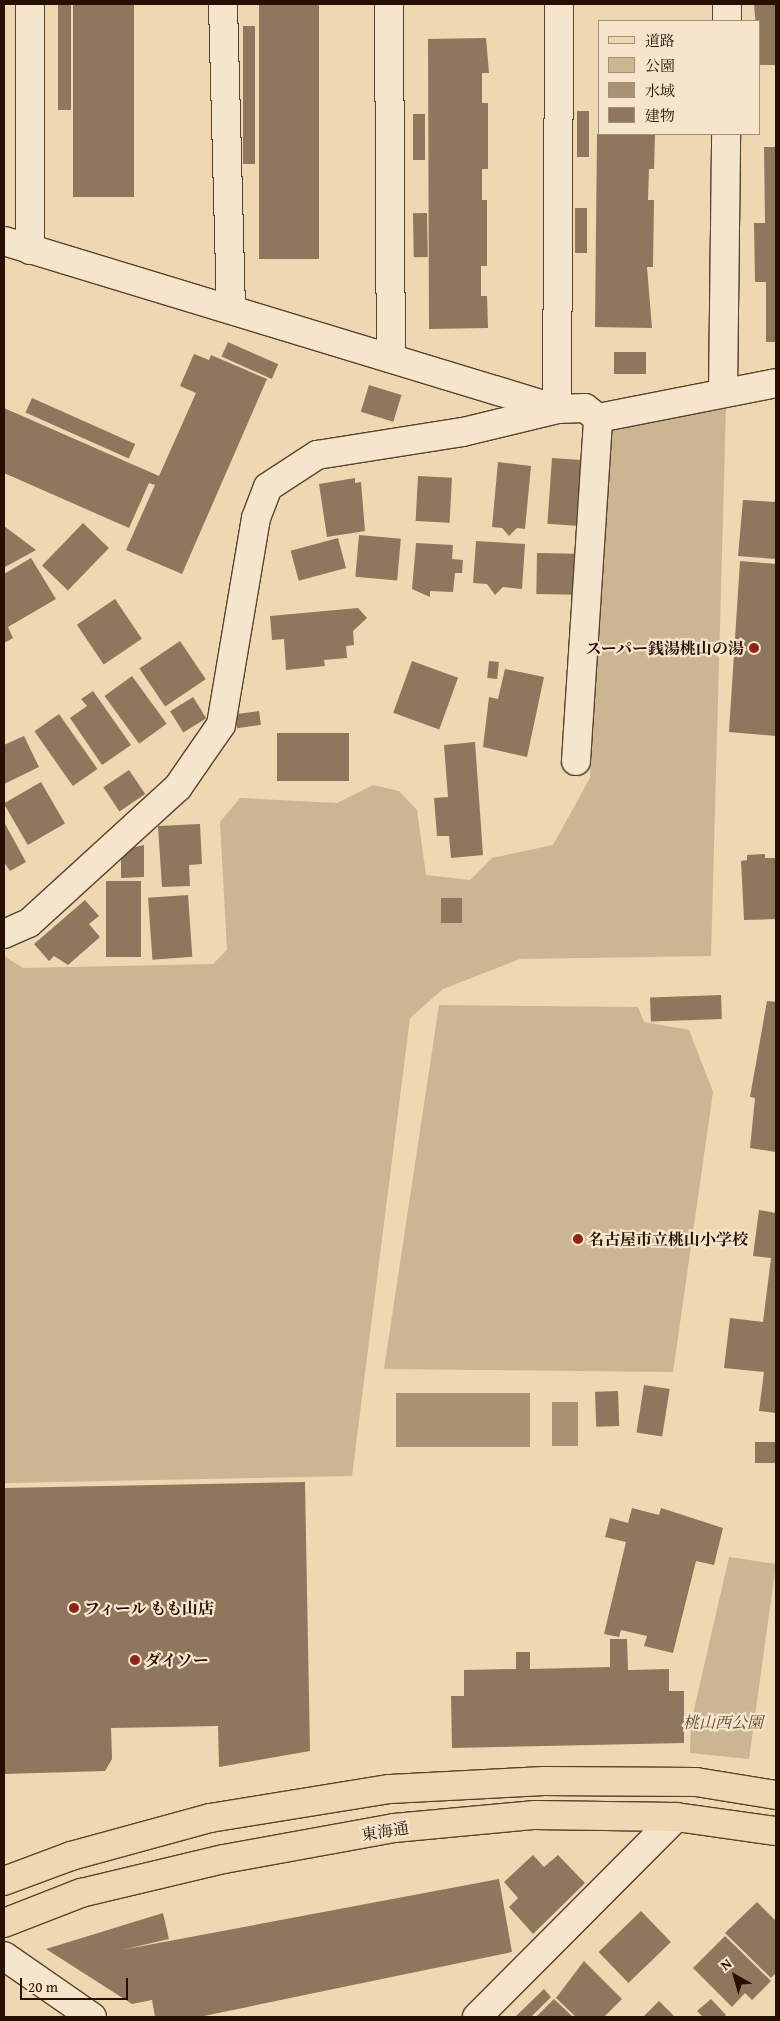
<!DOCTYPE html>
<meta charset="utf-8">
<style>
body{margin:0}
#map{position:relative;width:780px;height:2021px;overflow:hidden;background:#eed7b1;font-family:"Gentium Book Plus","Noto Serif JP",serif}
div>[style]{position:absolute}
[style*='--x']{left:calc(var(--x)*1px);top:calc(var(--y)*1px);width:calc(var(--w)*1px);rotate:calc(var(--a)*1deg)}
.green>*{inset:0;background:#ccb593}
.water>*{inset:0;background:#aa9375;transform-origin:0 0}
.building>*{inset:0;background:#8e775d;transform-origin:0 0}
.roads{filter:drop-shadow(1px 0 #59422d) drop-shadow(-1px 0 #59422d) drop-shadow(0 1px #59422d) drop-shadow(0 -1px #59422d)}
.minor>*{height:28px;margin:-14px;padding:0 14px;transform-origin:14px;border-radius:14px;background:#f4e5cc}
.major>*{height:28px;margin:-14px;padding:0 14px;transform-origin:14px;border-radius:14px;background:#eed7b1}
.dots>*{width:14px;height:14px;translate:-50% -50%;box-sizing:border-box;border:2px solid #f4e5cc;border-radius:50%}
span{translate:-50% -50%;white-space:nowrap;text-align:center;line-height:1.15;-webkit-text-stroke:4.5px #f4e5cc;paint-order:stroke}
.poi-label{font-size:16px;color:#271001;font-weight:700}
.right{translate:-100% -50%;text-align:right}
.left{translate:0 -50%;text-align:left}
.park-label{font-size:16px;color:#614a34;font-style:italic}
.street-label{font-size:16px;color:#271001}
.frame{position:absolute;inset:0;border:5px solid #271001;pointer-events:none}
.legend{position:absolute;left:598px;top:20px;width:162px;height:115px;box-sizing:border-box;background:#f4e5cc;border:1px solid #a2907b;margin:0;padding:6px 9px;list-style:none;font-size:15px;color:#271001}
.legend li{display:flex;align-items:center;gap:10px;height:25px}
.legend b{width:25px;border:1px solid #a2907b}
.north{position:absolute;left:710px;top:1951px;width:50px;height:50px;-webkit-text-stroke:4px #f4e5cc;paint-order:stroke;rotate:322deg;font-size:14px;font-weight:700;line-height:20px;text-align:center;color:#271001}
.north::after{content:'';display:block;margin:auto;width:18px;height:22px;background:#271001;clip-path:polygon(50% 0,100% 100%,50% 72%,0 100%)}
.scale{position:absolute;left:20px;top:1978px;width:108px;height:22px;box-sizing:border-box;border:2px solid #271001;border-top:0;padding-left:6px;font-size:15px;line-height:18px;white-space:nowrap;color:#271001;-webkit-text-stroke:4px #f4e5cc;paint-order:stroke}
</style>
<div id="map">
<div class="green">
<i style="clip-path:polygon(726px 406px,711px 956px,520px 959px,443px 989px,410px 1018px,352px 1476px,4px 1483px,4px 956px,23px 968px,213px 964px,227px 950px,220px 822px,240px 798px,337px 803px,373px 785px,399px 791px,417px 810px,426px 875px,470px 880px,492px 858px,553px 845px,590px 778px,603px 428px)"></i>
<i style="clip-path:polygon(439px 1005px,638px 1007px,644px 1022px,689px 1030px,713px 1092px,673px 1372px,384px 1369px)"></i>
<i style="clip-path:polygon(729px 1557px,776px 1564px,749px 1759px,690px 1753px,691px 1723px)"></i>
</div>
<div class="water">
<i style="left:530px;top:1393px;width:54px;height:134px;rotate:90deg"></i>
<i style="left:552px;top:1402px;width:26px;height:44px"></i>
</div>
<div class="building">
<i style="left:58px;top:4px;width:13px;height:106px"></i>
<i style="left:73px;top:4px;width:61px;height:193px"></i>
<i style="left:259px;top:4px;width:60px;height:255px"></i>
<i style="clip-path:polygon(754px 4px,776px 4px,776px 65px,759px 65px)"></i>
<i style="left:243px;top:26px;width:12px;height:138px"></i>
<i style="clip-path:polygon(486px 38px,489px 73px,482px 73px,482px 103px,488px 103px,488px 169px,482px 169px,482px 200px,487px 200px,487px 266px,481px 266px,481px 296px,487px 296px,488px 328px,429px 329px,428px 39px)"></i>
<i style="left:577px;top:111px;width:12px;height:46px"></i>
<i style="left:413px;top:114px;width:12px;height:46px"></i>
<i style="clip-path:polygon(597px 134px,655px 134px,654px 169px,649px 169px,648px 200px,654px 200px,653px 267px,647px 267px,652px 328px,595px 327px)"></i>
<i style="clip-path:polygon(764px 147px,776px 147px,776px 342px,766px 342px,766px 282px,755px 282px,754px 223px,765px 223px)"></i>
<i style="left:575px;top:208px;width:12px;height:45px"></i>
<i style="left:427px;top:213px;width:44px;height:14px;rotate:89deg"></i>
<i style="left:228px;top:342px;width:55px;height:16px;rotate:24deg"></i>
<i style="left:614px;top:352px;width:32px;height:22px"></i>
<i style="clip-path:polygon(194px 354px,209px 360px,211px 355px,267px 379px,182px 574px,126px 550px,155px 485px,149px 483px,129px 528px,4px 473px,4px 408px,159px 476px,196px 393px,180px 386px)"></i>
<i style="left:369px;top:385px;width:34px;height:28px;rotate:17deg"></i>
<i style="left:32px;top:398px;width:113px;height:16px;rotate:24deg"></i>
<i style="left:552px;top:458px;width:29px;height:66px;rotate:4deg"></i>
<i style="clip-path:polygon(498px 462px,531px 466px,525px 529px,517px 528px,509px 536px,502px 528px,492px 527px)"></i>
<i style="left:418px;top:476px;width:34px;height:45px;rotate:3deg"></i>
<i style="clip-path:polygon(355px 478px,355px 483px,361px 482px,365px 531px,327px 537px,319px 484px)"></i>
<i style="clip-path:polygon(743px 500px,776px 502px,776px 559px,738px 556px)"></i>
<i style="left:83px;top:523px;width:36px;height:59px;rotate:44deg"></i>
<i style="clip-path:polygon(4px 526px,36px 550px,5px 567px,4px 566px)"></i>
<i style="left:359px;top:535px;width:42px;height:42px;rotate:5deg"></i>
<i style="left:338px;top:538px;width:31px;height:49px;rotate:75deg"></i>
<i style="clip-path:polygon(476px 541px,525px 544px,522px 589px,503px 587px,495px 595px,487px 584px,473px 583px)"></i>
<i style="clip-path:polygon(416px 543px,453px 545px,452px 559px,463px 560px,462px 573px,455px 573px,453px 592px,430px 591px,430px 597px,412px 589px)"></i>
<i style="left:537px;top:553px;width:39px;height:41px;rotate:1deg"></i>
<i style="clip-path:polygon(31px 558px,56px 599px,8px 627px,13px 638px,4px 643px,4px 574px)"></i>
<i style="clip-path:polygon(740px 561px,776px 564px,776px 736px,729px 732px)"></i>
<i style="left:115px;top:599px;width:48px;height:46px;rotate:56deg"></i>
<i style="clip-path:polygon(358px 608px,367px 618px,353px 631px,354px 645px,346px 646px,347px 658px,324px 660px,325px 666px,286px 670px,284px 639px,272px 640px,270px 616px)"></i>
<i style="left:180px;top:641px;width:46px;height:49px;rotate:56deg"></i>
<i style="left:412px;top:661px;width:49px;height:55px;rotate:20deg"></i>
<i style="left:489px;top:661px;width:10px;height:17px;rotate:6deg"></i>
<i style="clip-path:polygon(505px 669px,544px 677px,527px 757px,483px 747px,489px 697px,498px 699px)"></i>
<i style="left:132px;top:676px;width:59px;height:34px;rotate:54deg"></i>
<i style="clip-path:polygon(93px 691px,131px 745px,102px 765px,70px 718px,87px 706px,81px 699px)"></i>
<i style="left:193px;top:697px;width:25px;height:27px;rotate:58deg"></i>
<i style="left:259px;top:711px;width:14px;height:24px;rotate:82deg"></i>
<i style="left:59px;top:714px;width:67px;height:30px;rotate:55deg"></i>
<i style="left:349px;top:733px;width:48px;height:72px;rotate:90deg"></i>
<i style="clip-path:polygon(24px 736px,39px 767px,4px 784px,4px 745px)"></i>
<i style="clip-path:polygon(475px 742px,483px 855px,451px 858px,449px 836px,437px 836px,434px 798px,448px 797px,444px 745px)"></i>
<i style="left:129px;top:770px;width:29px;height:31px;rotate:56deg"></i>
<i style="left:41px;top:782px;width:48px;height:43px;rotate:60deg"></i>
<i style="clip-path:polygon(4px 822px,26px 862px,10px 871px,4px 862px)"></i>
<i style="clip-path:polygon(200px 824px,202px 864px,189px 865px,190px 886px,162px 887px,158px 826px)"></i>
<i style="clip-path:polygon(144px 845px,144px 877px,121px 878px,121px 859px,131px 848px)"></i>
<i style="clip-path:polygon(765px 854px,765px 858px,776px 858px,776px 919px,744px 920px,741px 861px,747px 860px,747px 855px)"></i>
<i style="left:106px;top:881px;width:35px;height:76px"></i>
<i style="left:188px;top:895px;width:62px;height:40px;rotate:86deg"></i>
<i style="left:441px;top:898px;width:21px;height:25px"></i>
<i style="clip-path:polygon(85px 900px,99px 916px,89px 924px,100px 937px,68px 965px,54px 956px,49px 961px,34px 944px)"></i>
<i style="left:721px;top:995px;width:24px;height:71px;rotate:88deg"></i>
<i style="clip-path:polygon(767px 1001px,776px 1002px,776px 1152px,750px 1148px,755px 1098px,750px 1097px)"></i>
<i style="clip-path:polygon(759px 1210px,776px 1213px,776px 1413px,759px 1411px,764px 1372px,724px 1368px,730px 1318px,763px 1322px,771px 1258px,753px 1256px)"></i>
<i style="left:644px;top:1385px;width:26px;height:48px;rotate:9deg"></i>
<i style="left:618px;top:1391px;width:35px;height:23px;rotate:88deg"></i>
<i style="left:776px;top:1442px;width:21px;height:21px;rotate:90deg"></i>
<i style="clip-path:polygon(305px 1482px,310px 1751px,219px 1767px,218px 1726px,111px 1728px,112px 1759px,105px 1771px,4px 1774px,4px 1488px)"></i>
<i style="clip-path:polygon(632px 1508px,659px 1515px,661px 1508px,723px 1528px,714px 1565px,696px 1561px,673px 1653px,644px 1646px,647px 1636px,621px 1630px,619px 1637px,604px 1634px,626px 1542px,605px 1537px,610px 1518px,628px 1523px)"></i>
<i style="clip-path:polygon(610px 1639px,627px 1639px,628px 1670px,669px 1669px,669px 1691px,684px 1691px,684px 1743px,452px 1748px,451px 1696px,464px 1696px,464px 1670px,516px 1669px,516px 1652px,530px 1652px,530px 1669px,610px 1667px)"></i>
<i style="clip-path:polygon(533px 1855px,544px 1867px,558px 1855px,585px 1883px,533px 1934px,509px 1907px,518px 1898px,504px 1882px)"></i>
<i style="clip-path:polygon(499px 1879px,512px 1952px,199px 2017px,155px 2017px,152px 2000px,132px 2004px,46px 1949px,163px 1913px,169px 1939px,121px 1950px)"></i>
<i style="clip-path:polygon(757px 1902px,776px 1921px,776px 1973px,771px 1978px,725px 1933px)"></i>
<i style="left:641px;top:1911px;width:43px;height:59px;rotate:46deg"></i>
<i style="clip-path:polygon(725px 1936px,771px 1981px,752px 2000px,745px 1993px,732px 2007px,693px 1968px)"></i>
<i style="clip-path:polygon(584px 1961px,622px 1999px,604px 2017px,576px 2017px,556px 1998px)"></i>
<i style="clip-path:polygon(544px 1989px,551px 1997px,531px 2017px,515px 2017px)"></i>
<i style="clip-path:polygon(554px 1999px,573px 2017px,536px 2017px)"></i>
<i style="clip-path:polygon(711px 1999px,726px 2015px,724px 2017px,703px 2017px,697px 2011px)"></i>
<i style="clip-path:polygon(659px 2001px,675px 2017px,643px 2017px)"></i>
</div>
<div class="roads">
<div class="minor">
<i style="--x:30;--y:4;--w:246;--a:90"></i>
<i style="--x:223;--y:4;--w:305;--a:88.5"></i>
<i style="--x:389;--y:4;--w:352;--a:89.7"></i>
<i style="--x:727;--y:21;--w:17;--a:-90"></i>
<i style="--x:4;--y:241;--w:578;--a:16.9"></i>
<i style="--x:557;--y:409;--w:28;--a:-2"></i>
<i style="--x:585;--y:408;--w:16;--a:38"></i>
<i style="--x:598;--y:418;--w:181;--a:-11.1"></i>
<i style="--x:723;--y:392;--w:258;--a:-89.3"></i>
<i style="--x:576;--y:761;--w:344;--a:-86.3"></i>
<i style="--x:4;--y:934;--w:27;--a:-24"></i>
<i style="--x:29;--y:923;--w:202;--a:-42.4"></i>
<i style="--x:178;--y:787;--w:75;--a:-55.3"></i>
<i style="--x:221;--y:725;--w:210;--a:-80.4"></i>
<i style="--x:256;--y:518;--w:33;--a:-69"></i>
<i style="--x:268;--y:487;--w:59;--a:-33.1"></i>
<i style="--x:317;--y:455;--w:148;--a:-9"></i>
<i style="--x:463;--y:432;--w:97;--a:-13.7"></i>
<i style="--x:557;--y:409;--w:405;--a:-89.7"></i>
<i style="--x:4;--y:1956;--w:107;--a:34.7"></i>
<i style="--x:477;--y:2017;--w:282;--a:-45.1"></i>
</div>
<div class="major">
<i style="--x:4;--y:1881;--w:72;--a:-20.5"></i>
<i style="--x:71;--y:1856;--w:144;--a:-15.3"></i>
<i style="--x:210;--y:1818;--w:182;--a:-9.2"></i>
<i style="--x:390;--y:1789;--w:154;--a:-3"></i>
<i style="--x:544;--y:1781;--w:152;--a:0.4"></i>
<i style="--x:696;--y:1782;--w:81;--a:9.2"></i>
<i style="--x:4;--y:1923;--w:83;--a:-21.3"></i>
<i style="--x:81;--y:1893;--w:147;--a:-13.4"></i>
<i style="--x:224;--y:1859;--w:173;--a:-10.3"></i>
<i style="--x:394;--y:1828;--w:142;--a:-5.3"></i>
<i style="--x:535;--y:1815;--w:141;--a:0.8"></i>
<i style="--x:676;--y:1817;--w:101;--a:8"></i>
</div>
</div>
<div class="dots">
<i style="left:754px;top:648px;background:#8f2418"></i>
<i style="left:578px;top:1239px;background:#8f2418"></i>
<i style="left:74px;top:1608px;background:#8f2418"></i>
<i style="left:135px;top:1660px;background:#8f2418"></i>
</div>
<div class="poi-label">
<span class="right" style="left:744px;top:648px">スーパー銭湯桃山の湯</span>
<span class="left" style="left:588px;top:1239px">名古屋市立桃山小学校</span>
<span class="left" style="left:84px;top:1608px">フィール もも山店</span>
<span class="left" style="left:145px;top:1660px">ダイソー</span>
</div>
<div class="park-label">
<span style="left:723px;top:1722px">桃山西公園</span>
</div>
<div class="street-label">
<span style="left:385px;top:1831px;rotate:-9deg">東海通</span>
</div>
<div class="frame"></div>
<ul class="legend">
<li><b style="height:6px;background:#eed7b1"></b>道路</li>
<li><b style="height:14px;background:#ccb593"></b>公園</li>
<li><b style="height:14px;background:#aa9375"></b>水域</li>
<li><b style="height:14px;background:#8e775d"></b>建物</li>
</ul>
<div class="north">N</div>
<div class="scale">20 m</div>
</div>
